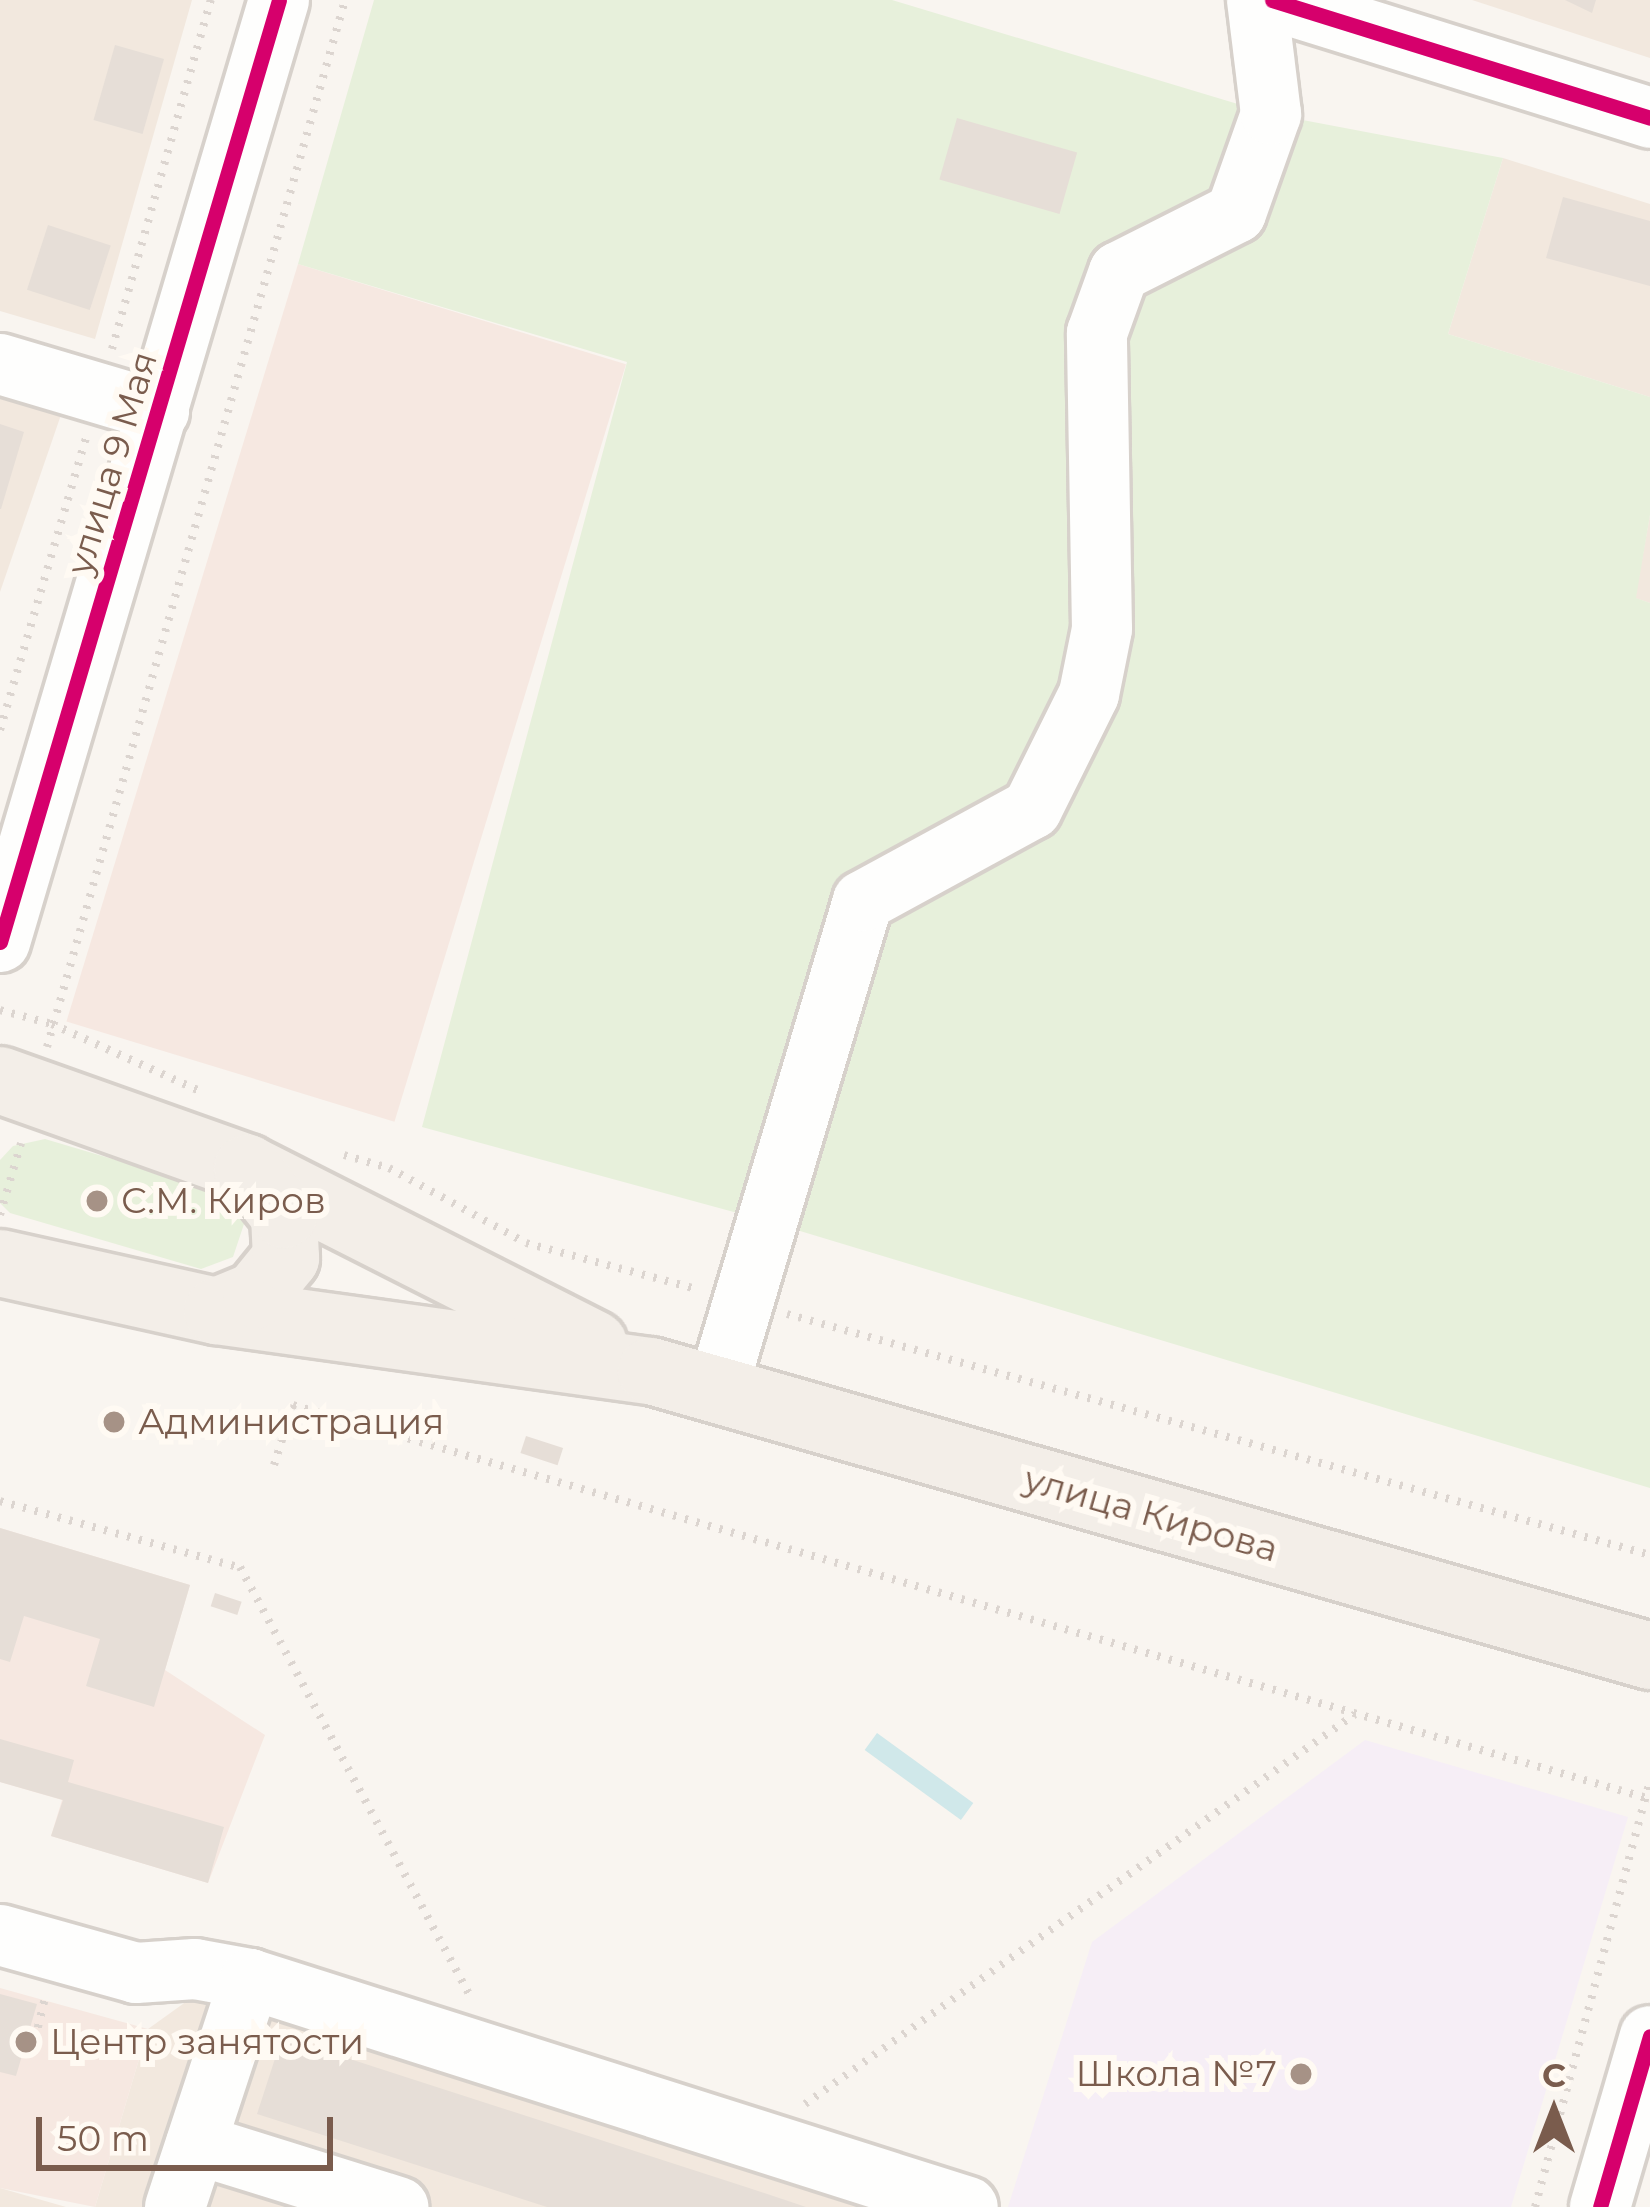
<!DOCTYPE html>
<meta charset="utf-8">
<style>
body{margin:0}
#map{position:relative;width:1650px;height:2207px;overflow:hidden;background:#f9f5f0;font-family:Montserrat,sans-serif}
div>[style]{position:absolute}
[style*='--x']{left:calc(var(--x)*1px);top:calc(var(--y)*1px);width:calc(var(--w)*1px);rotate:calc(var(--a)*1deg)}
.residential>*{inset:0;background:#f2e8de}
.commercial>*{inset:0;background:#f6e8e1;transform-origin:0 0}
.education>*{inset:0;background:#f6eef6}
.green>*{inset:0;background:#e7f0db}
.water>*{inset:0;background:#d0e8ea;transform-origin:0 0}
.building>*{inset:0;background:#e6ded7;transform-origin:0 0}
.path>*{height:8px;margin-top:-4px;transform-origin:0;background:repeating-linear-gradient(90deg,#dcd5d0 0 3px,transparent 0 12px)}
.roads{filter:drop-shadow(3px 0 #d7d1cb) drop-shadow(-3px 0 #d7d1cb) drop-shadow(0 3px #d7d1cb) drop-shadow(0 -3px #d7d1cb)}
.minor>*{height:60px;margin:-30px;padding:0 30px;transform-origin:30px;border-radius:30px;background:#fefefd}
.major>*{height:66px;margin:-33px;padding:0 33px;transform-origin:33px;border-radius:33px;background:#f3eee8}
.cycleway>*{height:15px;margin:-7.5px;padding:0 7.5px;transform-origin:7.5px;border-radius:7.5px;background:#d6006c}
.dots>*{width:33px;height:33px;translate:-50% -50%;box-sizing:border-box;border:6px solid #fffaf3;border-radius:50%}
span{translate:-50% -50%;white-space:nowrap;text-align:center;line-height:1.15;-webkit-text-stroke:12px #fffaf3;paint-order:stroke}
.street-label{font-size:36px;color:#7a5c4d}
.poi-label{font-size:36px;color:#7a5c4d}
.left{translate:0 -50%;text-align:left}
.right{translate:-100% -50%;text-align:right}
.north{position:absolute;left:1494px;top:2051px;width:120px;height:120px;-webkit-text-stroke:9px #fffaf3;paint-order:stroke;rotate:0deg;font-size:33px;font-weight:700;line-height:48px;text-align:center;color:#7a5c4d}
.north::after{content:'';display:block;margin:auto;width:42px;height:54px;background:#7a5c4d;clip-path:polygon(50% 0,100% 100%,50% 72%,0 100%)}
.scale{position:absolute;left:36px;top:2117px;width:297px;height:54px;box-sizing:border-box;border:6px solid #7a5c4d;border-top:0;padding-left:15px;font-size:36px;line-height:42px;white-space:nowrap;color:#7a5c4d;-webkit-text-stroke:9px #fffaf3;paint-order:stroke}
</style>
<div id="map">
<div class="residential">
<i style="clip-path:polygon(0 0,192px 0,95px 339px,0 311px)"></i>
<i style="clip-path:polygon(1472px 0,1650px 0,1650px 58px)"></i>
<i style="clip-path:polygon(1503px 158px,1650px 204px,1650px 397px,1448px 334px)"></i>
<i style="clip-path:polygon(0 389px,63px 409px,0 592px)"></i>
<i style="clip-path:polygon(1650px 515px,1650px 603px,1635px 598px)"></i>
<i style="clip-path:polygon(194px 1996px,375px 2051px,888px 2207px,95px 2207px,148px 2029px)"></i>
<i style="clip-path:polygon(0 2188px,66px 2207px,0 2207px)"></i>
</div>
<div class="commercial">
<i style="left:298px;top:264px;width:343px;height:792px;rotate:17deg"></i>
<i style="clip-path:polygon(0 1528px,190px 1585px,165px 1670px,265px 1735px,208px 1883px,51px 1836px,62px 1800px,0 1782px)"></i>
<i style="clip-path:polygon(0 1988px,148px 2029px,95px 2207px,0 2188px)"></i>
</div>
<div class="education">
<i style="clip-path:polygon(1365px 1740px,1628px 1817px,1511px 2207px,1008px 2207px,1092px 1942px)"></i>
</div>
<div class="green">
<i style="clip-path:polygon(374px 0,892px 0,1271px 114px,1503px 158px,1448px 334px,1650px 397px,1650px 515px,1636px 598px,1650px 603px,1650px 1488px,767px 1221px,422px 1127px,627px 362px,298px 264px)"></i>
<i style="clip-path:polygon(45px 1139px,227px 1193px,246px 1218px,233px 1257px,201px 1269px,10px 1213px,0 1203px,0 1160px,13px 1146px)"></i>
</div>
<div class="water">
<i style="left:877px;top:1733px;width:119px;height:21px;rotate:36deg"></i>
</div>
<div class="building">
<i style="clip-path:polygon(1565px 0,1596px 0,1592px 13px)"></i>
<i style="left:115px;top:45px;width:51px;height:78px;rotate:16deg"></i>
<i style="left:957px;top:118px;width:125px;height:64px;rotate:16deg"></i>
<i style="clip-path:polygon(1563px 197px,1650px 221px,1650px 286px,1546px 258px)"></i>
<i style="left:48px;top:225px;width:66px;height:68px;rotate:18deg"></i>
<i style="clip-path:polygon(0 424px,24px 432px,1px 509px,0 509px)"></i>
<i style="left:526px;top:1436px;width:39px;height:18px;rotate:18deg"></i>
<i style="clip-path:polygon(0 1528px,190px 1585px,154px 1707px,86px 1686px,100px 1639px,24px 1616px,10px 1662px,0 1659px)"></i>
<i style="left:215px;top:1593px;width:28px;height:14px;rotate:18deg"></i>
<i style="clip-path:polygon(0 1739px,74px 1760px,68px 1782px,224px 1827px,208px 1883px,51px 1836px,63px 1800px,0 1782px)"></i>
<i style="clip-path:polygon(0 1994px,37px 2004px,16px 2076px,0 2072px)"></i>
<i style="clip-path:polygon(282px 2037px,749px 2188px,806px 2207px,547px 2207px,373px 2151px,257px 2114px)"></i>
</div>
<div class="path">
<i style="--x:112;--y:349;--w:363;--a:-74.2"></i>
<i style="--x:0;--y:730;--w:304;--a:-73.6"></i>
<i style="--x:0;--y:1010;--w:54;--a:15.1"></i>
<i style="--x:52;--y:1024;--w:167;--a:24.4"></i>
<i style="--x:47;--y:1047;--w:1089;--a:-74.11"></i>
<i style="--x:344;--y:1155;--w:47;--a:16.1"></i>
<i style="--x:389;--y:1168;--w:156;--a:28.7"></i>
<i style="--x:526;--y:1243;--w:177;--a:15.1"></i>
<i style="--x:0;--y:1215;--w:75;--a:-73.7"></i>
<i style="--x:787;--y:1314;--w:896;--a:15.6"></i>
<i style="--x:274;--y:1465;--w:63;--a:-72.4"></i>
<i style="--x:293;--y:1405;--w:1413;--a:16.19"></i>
<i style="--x:0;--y:1501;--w:251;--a:15.5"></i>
<i style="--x:240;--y:1567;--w:490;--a:61.8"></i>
<i style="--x:26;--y:2042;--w:9;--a:-18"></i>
<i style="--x:35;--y:2039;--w:42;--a:-76.3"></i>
<i style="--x:805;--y:2104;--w:674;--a:-35.34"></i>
<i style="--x:1535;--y:2207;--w:442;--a:-74.9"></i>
</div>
<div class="roads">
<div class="minor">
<i style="--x:1272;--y:0;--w:396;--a:17.3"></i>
<i style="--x:0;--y:364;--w:166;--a:16.5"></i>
<i style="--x:0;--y:942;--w:982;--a:-73.5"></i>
<i style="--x:717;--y:1390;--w:510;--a:-73.38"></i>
<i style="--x:863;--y:901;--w:192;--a:-28.6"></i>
<i style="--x:1032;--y:809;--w:128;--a:-63.6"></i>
<i style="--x:1089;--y:694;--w:66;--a:-78.7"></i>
<i style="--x:1102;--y:629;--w:296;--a:-91"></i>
<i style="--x:1097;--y:333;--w:65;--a:-70.2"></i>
<i style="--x:1119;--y:272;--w:131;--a:-26.8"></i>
<i style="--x:1236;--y:213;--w:105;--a:-70.5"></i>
<i style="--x:1271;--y:114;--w:115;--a:-97"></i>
<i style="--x:0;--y:1935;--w:141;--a:15.6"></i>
<i style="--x:136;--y:1973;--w:59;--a:-3.9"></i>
<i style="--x:195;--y:1969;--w:56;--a:10.3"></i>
<i style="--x:250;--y:1979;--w:753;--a:17.62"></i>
<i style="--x:196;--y:2144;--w:212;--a:17.3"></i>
<i style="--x:175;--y:2207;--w:240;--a:-71.8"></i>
<i style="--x:1600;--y:2207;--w:178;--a:-73.7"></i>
</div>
<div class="major">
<i style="--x:0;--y:1080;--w:262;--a:19.6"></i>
<i style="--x:247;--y:1168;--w:389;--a:26.9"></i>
<i style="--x:0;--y:1263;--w:222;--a:12.5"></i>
<i style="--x:217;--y:1311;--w:438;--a:7.9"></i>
<i style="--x:651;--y:1371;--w:1039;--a:15.92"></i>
<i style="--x:217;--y:1311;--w:42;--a:-22.3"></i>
<i style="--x:256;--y:1295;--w:48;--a:-51"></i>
<i style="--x:286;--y:1258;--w:43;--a:-92.7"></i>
<i style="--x:284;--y:1215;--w:60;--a:-128.2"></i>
</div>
</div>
<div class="cycleway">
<i style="--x:1272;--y:0;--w:396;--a:17.3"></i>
<i style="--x:0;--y:942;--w:982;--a:-73.5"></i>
<i style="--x:1600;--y:2207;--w:178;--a:-73.7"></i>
</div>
<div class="dots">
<i style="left:97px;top:1201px;background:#a69286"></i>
<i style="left:114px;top:1422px;background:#a69286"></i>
<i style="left:26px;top:2042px;background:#a69286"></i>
<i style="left:1301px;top:2074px;background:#a69286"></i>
</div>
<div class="street-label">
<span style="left:112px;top:463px;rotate:-73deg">улица 9 Мая</span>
<span style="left:1151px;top:1514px;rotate:16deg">улица Кирова</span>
</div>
<div class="poi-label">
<span class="left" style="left:121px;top:1201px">С.М. Киров</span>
<span class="left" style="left:138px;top:1422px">Администрация</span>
<span class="left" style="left:50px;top:2042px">Центр занятости</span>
<span class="right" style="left:1277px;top:2074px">Школа №7</span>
</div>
<div class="north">С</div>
<div class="scale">50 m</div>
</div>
